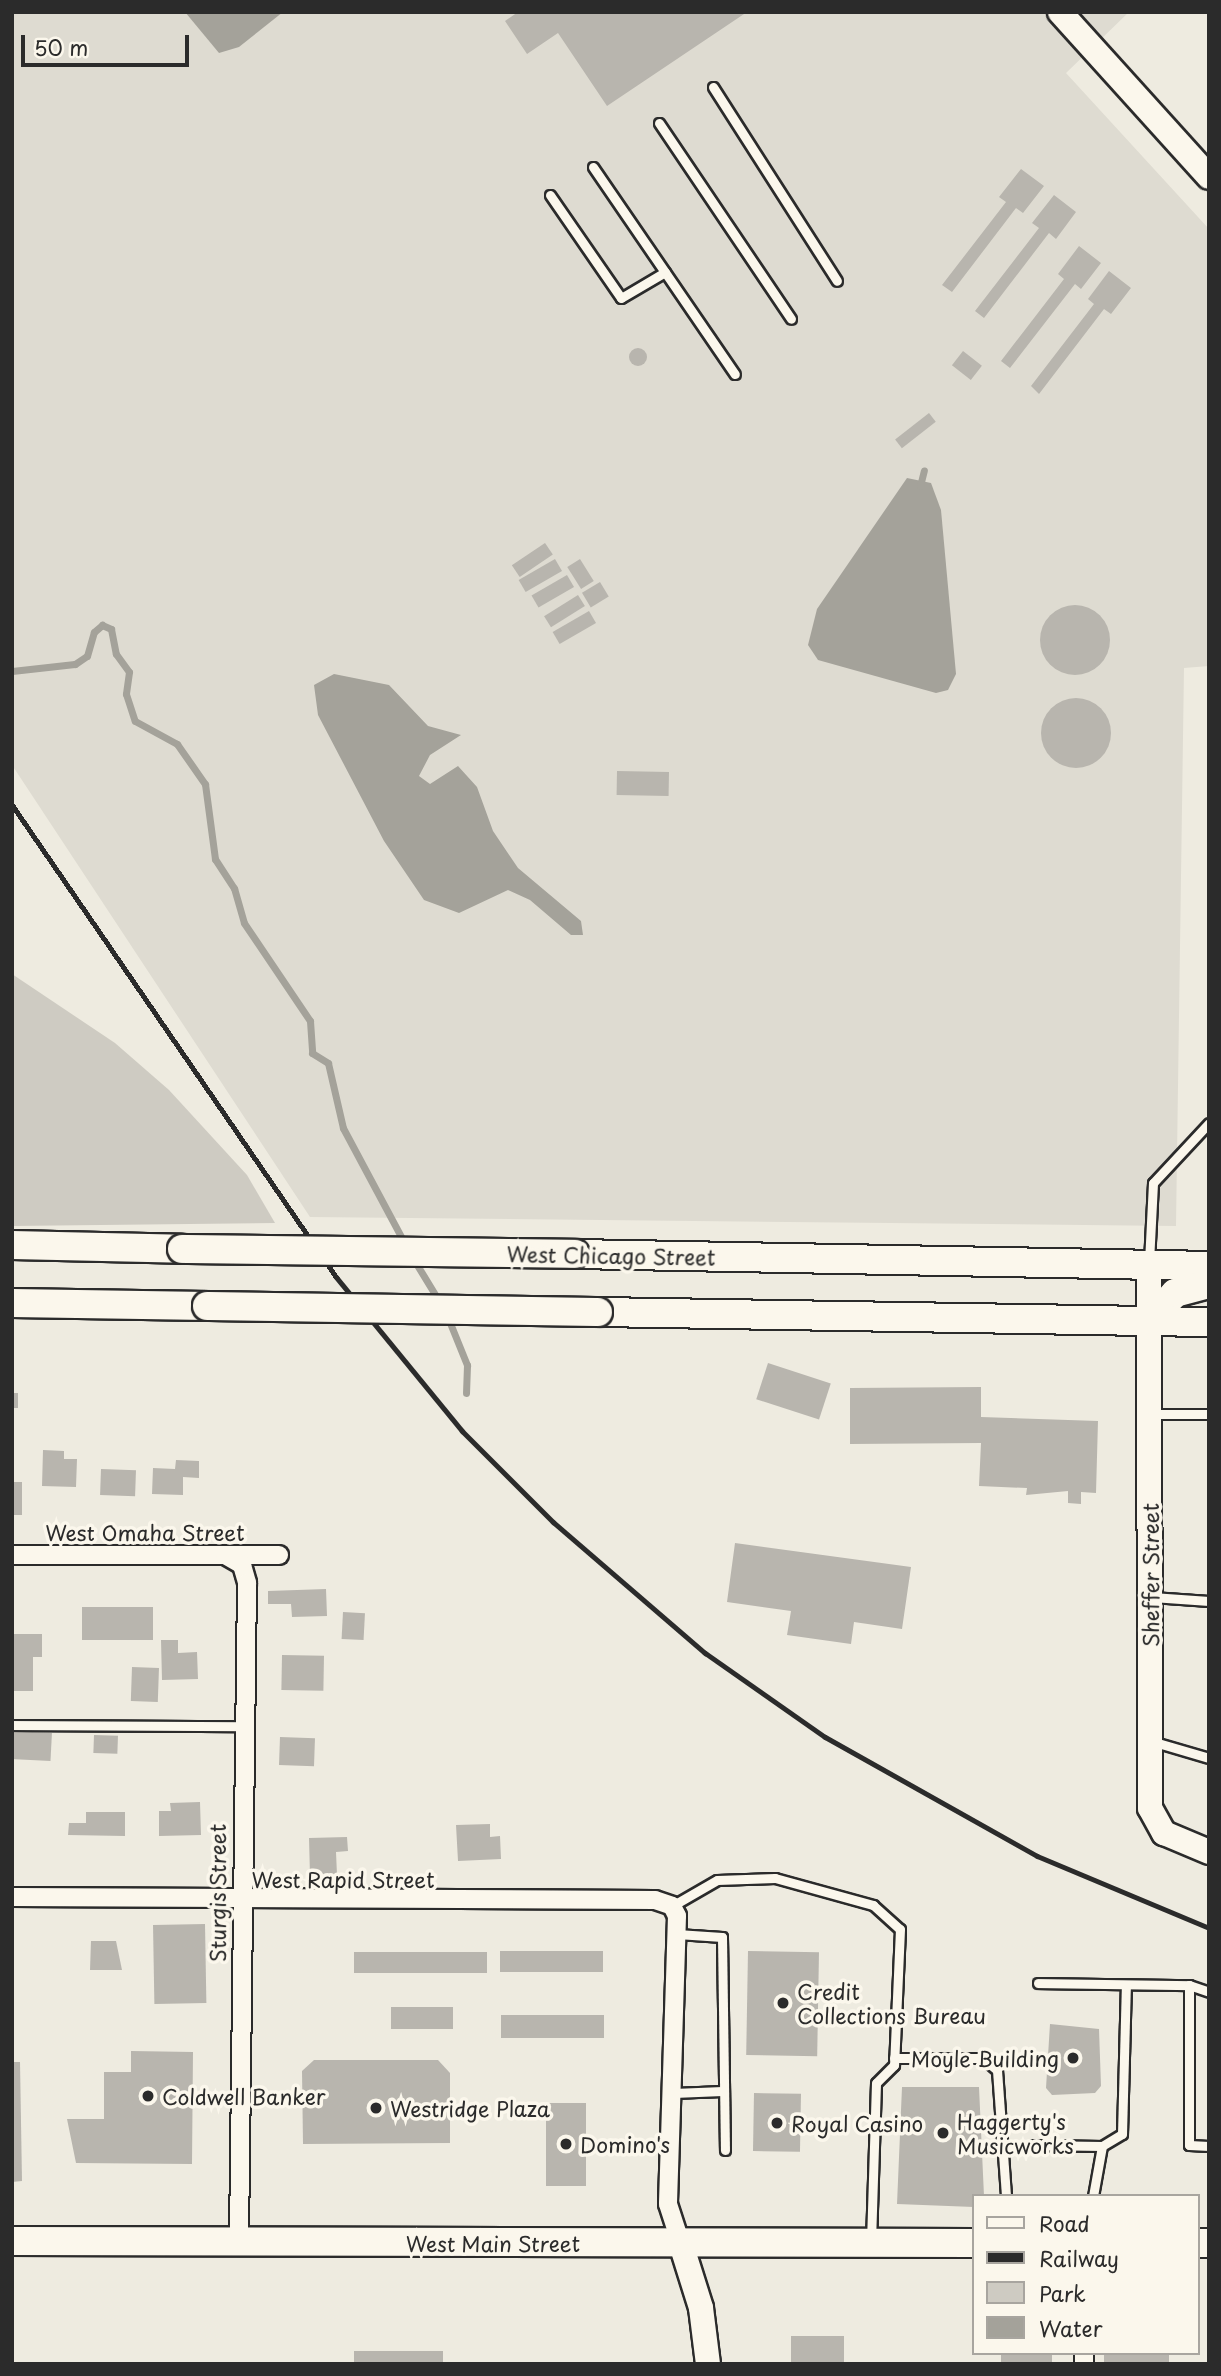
<!DOCTYPE html>
<style>
body{margin:0}
#map{position:relative;width:1221px;height:2376px;overflow:hidden;background:#eeebe0;font-family:"Playpen Sans",sans-serif}
div>[style]{position:absolute}
[style*='--x']{left:calc(var(--x)*1px);top:calc(var(--y)*1px);width:calc(var(--w)*1px);rotate:calc(var(--a)*1deg)}
.built>*{inset:0;background:#dedbd1}
.green>*{inset:0;background:#cecbc2}
.water>*{inset:0;background:#a4a29a}
.stream>*{height:7px;margin:-3.5px;padding:0 3.5px;transform-origin:3.5px;border-radius:3.5px;background:#a4a29a}
.building>*{inset:0;background:#b8b5ae;transform-origin:0 0}
.round{border-radius:50%}
.roads{filter:drop-shadow(2px 0 #2b2b2b) drop-shadow(-2px 0 #2b2b2b) drop-shadow(0 2px #2b2b2b) drop-shadow(0 -2px #2b2b2b)}
.lane>*{height:9px;margin:-4.5px;padding:0 4.5px;transform-origin:4.5px;border-radius:4.5px;background:#fbf7ec}
.street>*{height:18px;margin:-9px;padding:0 9px;transform-origin:9px;border-radius:9px;background:#fbf7ec}
.secondary>*{height:24px;margin:-12px;padding:0 12px;transform-origin:12px;border-radius:12px;background:#fbf7ec}
.primary>*{height:28px;margin:-14px;padding:0 14px;transform-origin:14px;border-radius:14px;background:#fbf7ec}
.rail>*{height:5px;margin:-2.5px;padding:0 2.5px;transform-origin:2.5px;border-radius:2.5px;background:#2b2b2b}
.bridges{filter:drop-shadow(2px 0 #2b2b2b) drop-shadow(-2px 0 #2b2b2b) drop-shadow(0 2px #2b2b2b) drop-shadow(0 -2px #2b2b2b)}
.primary-bridge>*{height:28px;margin:-14px;padding:0 14px;transform-origin:14px;border-radius:14px;background:#fbf7ec}
.dots>*{width:19px;height:19px;translate:-50% -50%;box-sizing:border-box;border:4px solid #fbf7ec;border-radius:50%}
span{translate:-50% -50%;white-space:nowrap;text-align:center;line-height:1.15;-webkit-text-stroke:7px #fbf7ec;paint-order:stroke}
.street-label{font-size:21px;color:#2b2b2b}
.poi-label{font-size:21px;color:#2b2b2b}
.left{translate:0 -50%;text-align:left}
.right{translate:-100% -50%;text-align:right}
.frame{position:absolute;inset:0;border:14px solid #2b2b2b;pointer-events:none}
.legend{position:absolute;left:972px;top:2194px;width:228px;height:161px;box-sizing:border-box;background:#fbf7ec;border:2px solid #a8a59f;margin:0;padding:9px 12px;list-style:none;font-size:21px;color:#2b2b2b}
.legend li{display:flex;align-items:center;gap:14px;height:35px}
.legend b{width:35px;border:2px solid #a8a59f}
.scale{position:absolute;left:21px;top:35px;width:168px;height:32px;box-sizing:border-box;border:4px solid #2b2b2b;border-top:0;padding-left:9px;font-size:21px;line-height:24px;white-space:nowrap;color:#2b2b2b;-webkit-text-stroke:5px #fbf7ec;paint-order:stroke}
</style>
<div id="map">
<div class="built">
<i style="clip-path:polygon(12px 12px,1129px 12px,1066px 73px,1209px 229px,1209px 666px,1184px 668px,1176px 1226px,310px 1217px,12px 765px)"></i>
</div>
<div class="green">
<i style="clip-path:polygon(12px 974px,115px 1043px,169px 1090px,247px 1175px,275px 1223px,12px 1226px)"></i>
</div>
<div class="water">
<i style="clip-path:polygon(185px 12px,283px 12px,239px 47px,219px 53px)"></i>
<i style="clip-path:polygon(907px 478px,931px 483px,941px 510px,956px 674px,948px 690px,936px 693px,818px 660px,808px 645px,817px 609px)"></i>
<i style="clip-path:polygon(334px 674px,389px 685px,428px 726px,461px 735px,430px 755px,419px 776px,430px 784px,458px 766px,477px 787px,493px 831px,518px 868px,581px 921px,583px 935px,571px 935px,530px 900px,508px 890px,459px 913px,424px 900px,384px 841px,318px 715px,314px 685px)"></i>
</div>
<div class="stream">
<i style="--x:920;--y:486;--w:16;--a:-76"></i>
<i style="--x:12;--y:671;--w:63;--a:-6.3"></i>
<i style="--x:75;--y:664;--w:14;--a:-34"></i>
<i style="--x:87;--y:656;--w:25;--a:-74"></i>
<i style="--x:94;--y:632;--w:11;--a:-41"></i>
<i style="--x:102;--y:625;--w:10;--a:24"></i>
<i style="--x:111;--y:629;--w:25;--a:79"></i>
<i style="--x:116;--y:654;--w:22;--a:54"></i>
<i style="--x:129;--y:672;--w:22;--a:98"></i>
<i style="--x:126;--y:694;--w:28;--a:72"></i>
<i style="--x:135;--y:721;--w:48;--a:28.7"></i>
<i style="--x:177;--y:744;--w:49;--a:55"></i>
<i style="--x:205;--y:784;--w:76;--a:82.4"></i>
<i style="--x:215;--y:859;--w:35;--a:57"></i>
<i style="--x:234;--y:888;--w:36;--a:74"></i>
<i style="--x:244;--y:923;--w:118;--a:56"></i>
<i style="--x:310;--y:1021;--w:32;--a:86"></i>
<i style="--x:312;--y:1053;--w:19;--a:32"></i>
<i style="--x:328;--y:1063;--w:67;--a:77"></i>
<i style="--x:343;--y:1128;--w:132;--a:61.9"></i>
<i style="--x:414;--y:1260;--w:48;--a:58.6"></i>
<i style="--x:448;--y:1318;--w:51;--a:68"></i>
<i style="--x:467;--y:1365;--w:28;--a:92"></i>
</div>
<div class="building">
<i style="clip-path:polygon(518px 12px,747px 12px,607px 106px,558px 33px,527px 54px,505px 21px)"></i>
<i style="clip-path:polygon(1021px 169px,1044px 186px,1023px 213px,1016px 208px,952px 292px,942px 285px,1006px 202px,999px 197px)"></i>
<i style="clip-path:polygon(1054px 195px,1076px 212px,1056px 239px,1049px 233px,984px 318px,975px 311px,1039px 228px,1032px 223px)"></i>
<i style="clip-path:polygon(1079px 246px,1101px 263px,1081px 289px,1075px 284px,1010px 368px,1001px 361px,1064px 279px,1058px 274px)"></i>
<i style="clip-path:polygon(1109px 271px,1131px 288px,1111px 314px,1104px 309px,1039px 394px,1031px 386px,1094px 304px,1088px 299px)"></i>
<i class="round" style="left:629px;top:348px;width:18px;height:18px"></i>
<i style="left:963px;top:351px;width:24px;height:18px;rotate:38deg"></i>
<i style="left:929px;top:413px;width:11px;height:43px;rotate:52deg"></i>
<i style="left:545px;top:543px;width:14px;height:40px;rotate:56deg"></i>
<i style="left:555px;top:559px;width:14px;height:42px;rotate:60deg"></i>
<i style="left:580px;top:559px;width:26px;height:15px;rotate:58deg"></i>
<i style="left:567px;top:575px;width:14px;height:41px;rotate:60deg"></i>
<i style="left:600px;top:582px;width:17px;height:21px;rotate:59deg"></i>
<i style="left:578px;top:595px;width:13px;height:40px;rotate:58deg"></i>
<i class="round" style="left:1040px;top:605px;width:70px;height:70px"></i>
<i style="left:589px;top:611px;width:14px;height:42px;rotate:60deg"></i>
<i class="round" style="left:1041px;top:698px;width:70px;height:70px"></i>
<i style="left:617px;top:771px;width:52px;height:24px;rotate:1deg"></i>
<i style="left:768px;top:1363px;width:66px;height:38px;rotate:18deg"></i>
<i style="clip-path:polygon(981px 1387px,981px 1417px,1098px 1421px,1096px 1493px,1081px 1492px,1081px 1504px,1068px 1503px,1068px 1491px,1026px 1495px,1027px 1488px,979px 1486px,981px 1443px,850px 1444px,850px 1388px)"></i>
<i style="left:12px;top:1393px;width:6px;height:15px"></i>
<i style="clip-path:polygon(43px 1450px,64px 1451px,64px 1459px,77px 1459px,76px 1487px,42px 1486px)"></i>
<i style="clip-path:polygon(176px 1460px,199px 1461px,199px 1478px,183px 1477px,183px 1495px,152px 1494px,153px 1468px,175px 1469px)"></i>
<i style="left:101px;top:1469px;width:35px;height:26px;rotate:2deg"></i>
<i style="left:12px;top:1482px;width:10px;height:33px"></i>
<i style="clip-path:polygon(735px 1543px,911px 1567px,902px 1629px,854px 1622px,851px 1644px,787px 1635px,791px 1611px,727px 1602px)"></i>
<i style="clip-path:polygon(326px 1589px,327px 1616px,292px 1617px,291px 1604px,268px 1604px,268px 1591px)"></i>
<i style="left:153px;top:1607px;width:33px;height:71px;rotate:90deg"></i>
<i style="left:343px;top:1612px;width:22px;height:27px;rotate:3deg"></i>
<i style="clip-path:polygon(12px 1634px,42px 1634px,42px 1657px,33px 1657px,33px 1691px,12px 1691px)"></i>
<i style="clip-path:polygon(161px 1640px,178px 1640px,178px 1653px,197px 1652px,198px 1679px,162px 1680px)"></i>
<i style="left:282px;top:1655px;width:42px;height:35px;rotate:1deg"></i>
<i style="left:132px;top:1667px;width:27px;height:34px;rotate:2deg"></i>
<i style="left:12px;top:1731px;width:40px;height:28px;rotate:3deg"></i>
<i style="left:94px;top:1735px;width:24px;height:18px;rotate:2deg"></i>
<i style="left:280px;top:1737px;width:35px;height:28px;rotate:2deg"></i>
<i style="clip-path:polygon(200px 1802px,201px 1835px,159px 1836px,159px 1811px,171px 1811px,170px 1803px)"></i>
<i style="clip-path:polygon(86px 1812px,125px 1812px,125px 1836px,68px 1835px,69px 1823px,86px 1823px)"></i>
<i style="clip-path:polygon(490px 1824px,490px 1837px,500px 1836px,501px 1859px,458px 1861px,456px 1825px)"></i>
<i style="clip-path:polygon(347px 1837px,348px 1851px,336px 1852px,337px 1875px,310px 1876px,309px 1838px)"></i>
<i style="left:205px;top:1924px;width:79px;height:52px;rotate:89deg"></i>
<i style="clip-path:polygon(91px 1941px,116px 1941px,122px 1970px,90px 1970px)"></i>
<i style="left:603px;top:1951px;width:21px;height:103px;rotate:90deg"></i>
<i style="left:748px;top:1951px;width:71px;height:104px;rotate:1deg"></i>
<i style="left:354px;top:1952px;width:133px;height:21px"></i>
<i style="left:391px;top:2007px;width:62px;height:22px"></i>
<i style="left:501px;top:2015px;width:103px;height:23px"></i>
<i style="clip-path:polygon(1050px 2024px,1099px 2029px,1101px 2086px,1095px 2093px,1052px 2095px,1046px 2088px)"></i>
<i style="clip-path:polygon(131px 2051px,193px 2052px,192px 2164px,76px 2163px,67px 2119px,104px 2119px,104px 2072px,131px 2072px)"></i>
<i style="clip-path:polygon(314px 2060px,438px 2060px,450px 2073px,450px 2143px,303px 2144px,302px 2071px)"></i>
<i style="clip-path:polygon(12px 2062px,20px 2062px,22px 2181px,12px 2182px)"></i>
<i style="clip-path:polygon(902px 2087px,979px 2087px,984px 2196px,974px 2196px,974px 2207px,897px 2204px)"></i>
<i style="left:754px;top:2093px;width:47px;height:58px;rotate:1deg"></i>
<i style="left:546px;top:2103px;width:40px;height:83px"></i>
<i style="left:791px;top:2336px;width:53px;height:28px"></i>
<i style="left:354px;top:2351px;width:89px;height:13px"></i>
<i style="left:1001px;top:2353px;width:51px;height:11px"></i>
<i style="left:1104px;top:2353px;width:65px;height:11px"></i>
</div>
<div class="roads">
<div class="lane">
<i style="--x:713;--y:87;--w:230;--a:57.4"></i>
<i style="--x:659;--y:123;--w:236;--a:56"></i>
<i style="--x:593;--y:167;--w:251;--a:55.6"></i>
<i style="--x:550;--y:195;--w:125;--a:55.4"></i>
<i style="--x:621;--y:298;--w:51;--a:-30.6"></i>
<i style="--x:1149;--y:1262;--w:79;--a:-87.1"></i>
<i style="--x:1153;--y:1183;--w:82;--a:-47"></i>
<i style="--x:1151;--y:1414;--w:58;--a:0"></i>
<i style="--x:1152;--y:1597;--w:57;--a:4"></i>
<i style="--x:12;--y:1725;--w:229;--a:0.3"></i>
<i style="--x:1151;--y:1741;--w:60;--a:16.3"></i>
<i style="--x:672;--y:1906;--w:52;--a:-30"></i>
<i style="--x:717;--y:1880;--w:58;--a:-2"></i>
<i style="--x:775;--y:1878;--w:102;--a:15.4"></i>
<i style="--x:873;--y:1905;--w:36;--a:42"></i>
<i style="--x:900;--y:1929;--w:136;--a:92.5"></i>
<i style="--x:894;--y:2065;--w:25;--a:135"></i>
<i style="--x:876;--y:2083;--w:155;--a:91.8"></i>
<i style="--x:677;--y:1934;--w:45;--a:3.8"></i>
<i style="--x:722;--y:1937;--w:213;--a:89.2"></i>
<i style="--x:1038;--y:1983;--w:151;--a:0.8"></i>
<i style="--x:1189;--y:1985;--w:160;--a:90"></i>
<i style="--x:1189;--y:2145;--w:20;--a:3"></i>
<i style="--x:1189;--y:1985;--w:21;--a:19"></i>
<i style="--x:894;--y:2058;--w:89;--a:0"></i>
<i style="--x:983;--y:2058;--w:18;--a:41"></i>
<i style="--x:997;--y:2070;--w:126;--a:85.9"></i>
<i style="--x:672;--y:2093;--w:52;--a:-2.2"></i>
<i style="--x:1033;--y:2145;--w:69;--a:0.8"></i>
<i style="--x:1102;--y:2146;--w:51;--a:100.2"></i>
<i style="--x:1102;--y:2146;--w:23;--a:-31"></i>
<i style="--x:1122;--y:2134;--w:149;--a:-88.5"></i>
</div>
<div class="street">
<i style="--x:12;--y:1555;--w:267;--a:0"></i>
<i style="--x:225;--y:1555;--w:20;--a:30"></i>
<i style="--x:242;--y:1565;--w:19;--a:74"></i>
<i style="--x:247;--y:1583;--w:658;--a:90.7"></i>
<i style="--x:12;--y:1897;--w:643;--a:0.27"></i>
<i style="--x:655;--y:1900;--w:18;--a:19"></i>
<i style="--x:672;--y:1906;--w:11;--a:63"></i>
<i style="--x:677;--y:1916;--w:288;--a:91.8"></i>
<i style="--x:668;--y:2204;--w:42;--a:72"></i>
<i style="--x:1084;--y:2364;--w:11;--a:-90"></i>
</div>
<div class="secondary">
<i style="--x:1060;--y:12;--w:222;--a:47.9"></i>
<i style="--x:1149;--y:1264;--w:544;--a:89.89"></i>
<i style="--x:1150;--y:1808;--w:29;--a:61"></i>
<i style="--x:1164;--y:1833;--w:49;--a:22.9"></i>
<i style="--x:681;--y:2244;--w:67;--a:72.6"></i>
<i style="--x:701;--y:2308;--w:56;--a:82.9"></i>
</div>
<div class="primary">
<i style="--x:12;--y:1245;--w:170;--a:1.3"></i>
<i style="--x:575;--y:1254;--w:634;--a:1.08"></i>
<i style="--x:12;--y:1303;--w:195;--a:0.9"></i>
<i style="--x:598;--y:1312;--w:611;--a:0.94"></i>
<i style="--x:1149;--y:1321;--w:38;--a:-47"></i>
<i style="--x:1175;--y:1293;--w:35;--a:-15"></i>
<i style="--x:12;--y:2241;--w:962;--a:0.12"></i>
<i style="--x:1198;--y:2243;--w:11;--a:0"></i>
</div>
</div>
<div class="rail">
<i style="--x:12;--y:805;--w:573;--a:55.53"></i>
<i style="--x:336;--y:1277;--w:199;--a:50.7"></i>
<i style="--x:462;--y:1431;--w:129;--a:45"></i>
<i style="--x:553;--y:1522;--w:201;--a:40.8"></i>
<i style="--x:705;--y:1653;--w:146;--a:35"></i>
<i style="--x:825;--y:1737;--w:243;--a:29.3"></i>
<i style="--x:1037;--y:1856;--w:186;--a:22.7"></i>
</div>
<div class="bridges">
<div class="primary-bridge">
<i style="--x:182;--y:1249;--w:393;--a:0.7"></i>
<i style="--x:207;--y:1306;--w:391;--a:0.9"></i>
</div>
</div>
<div class="dots">
<i style="left:783px;top:2003px;background:#2b2b2b"></i>
<i style="left:1073px;top:2058px;background:#2b2b2b"></i>
<i style="left:148px;top:2096px;background:#2b2b2b"></i>
<i style="left:376px;top:2108px;background:#2b2b2b"></i>
<i style="left:777px;top:2123px;background:#2b2b2b"></i>
<i style="left:943px;top:2133px;background:#2b2b2b"></i>
<i style="left:566px;top:2144px;background:#2b2b2b"></i>
</div>
<div class="street-label">
<span style="left:611px;top:1255px;rotate:1deg">West Chicago Street</span>
<span style="left:145px;top:1532px">West Omaha Street</span>
<span style="left:1150px;top:1575px;rotate:-90deg">Sheffer Street</span>
<span style="left:343px;top:1879px">West Rapid Street</span>
<span style="left:217px;top:1893px;rotate:-90deg">Sturgis Street</span>
<span style="left:493px;top:2243px">West Main Street</span>
</div>
<div class="poi-label">
<span class="left" style="left:797px;top:2003px">Credit<br>Collections Bureau</span>
<span class="right" style="left:1059px;top:2058px">Moyle Building</span>
<span class="left" style="left:162px;top:2096px">Coldwell Banker</span>
<span class="left" style="left:390px;top:2108px">Westridge Plaza</span>
<span class="left" style="left:957px;top:2133px">Haggerty's<br>Musicworks</span>
<span class="left" style="left:791px;top:2123px">Royal Casino</span>
<span class="left" style="left:580px;top:2144px">Domino's</span>
</div>
<div class="frame"></div>
<ul class="legend">
<li><b style="height:9px;background:#fbf7ec"></b>Road</li>
<li><b style="height:9px;background:#2b2b2b"></b>Railway</li>
<li><b style="height:19px;background:#cecbc2"></b>Park</li>
<li><b style="height:19px;background:#a4a29a"></b>Water</li>
</ul>
<div class="scale">50 m</div>
</div>
